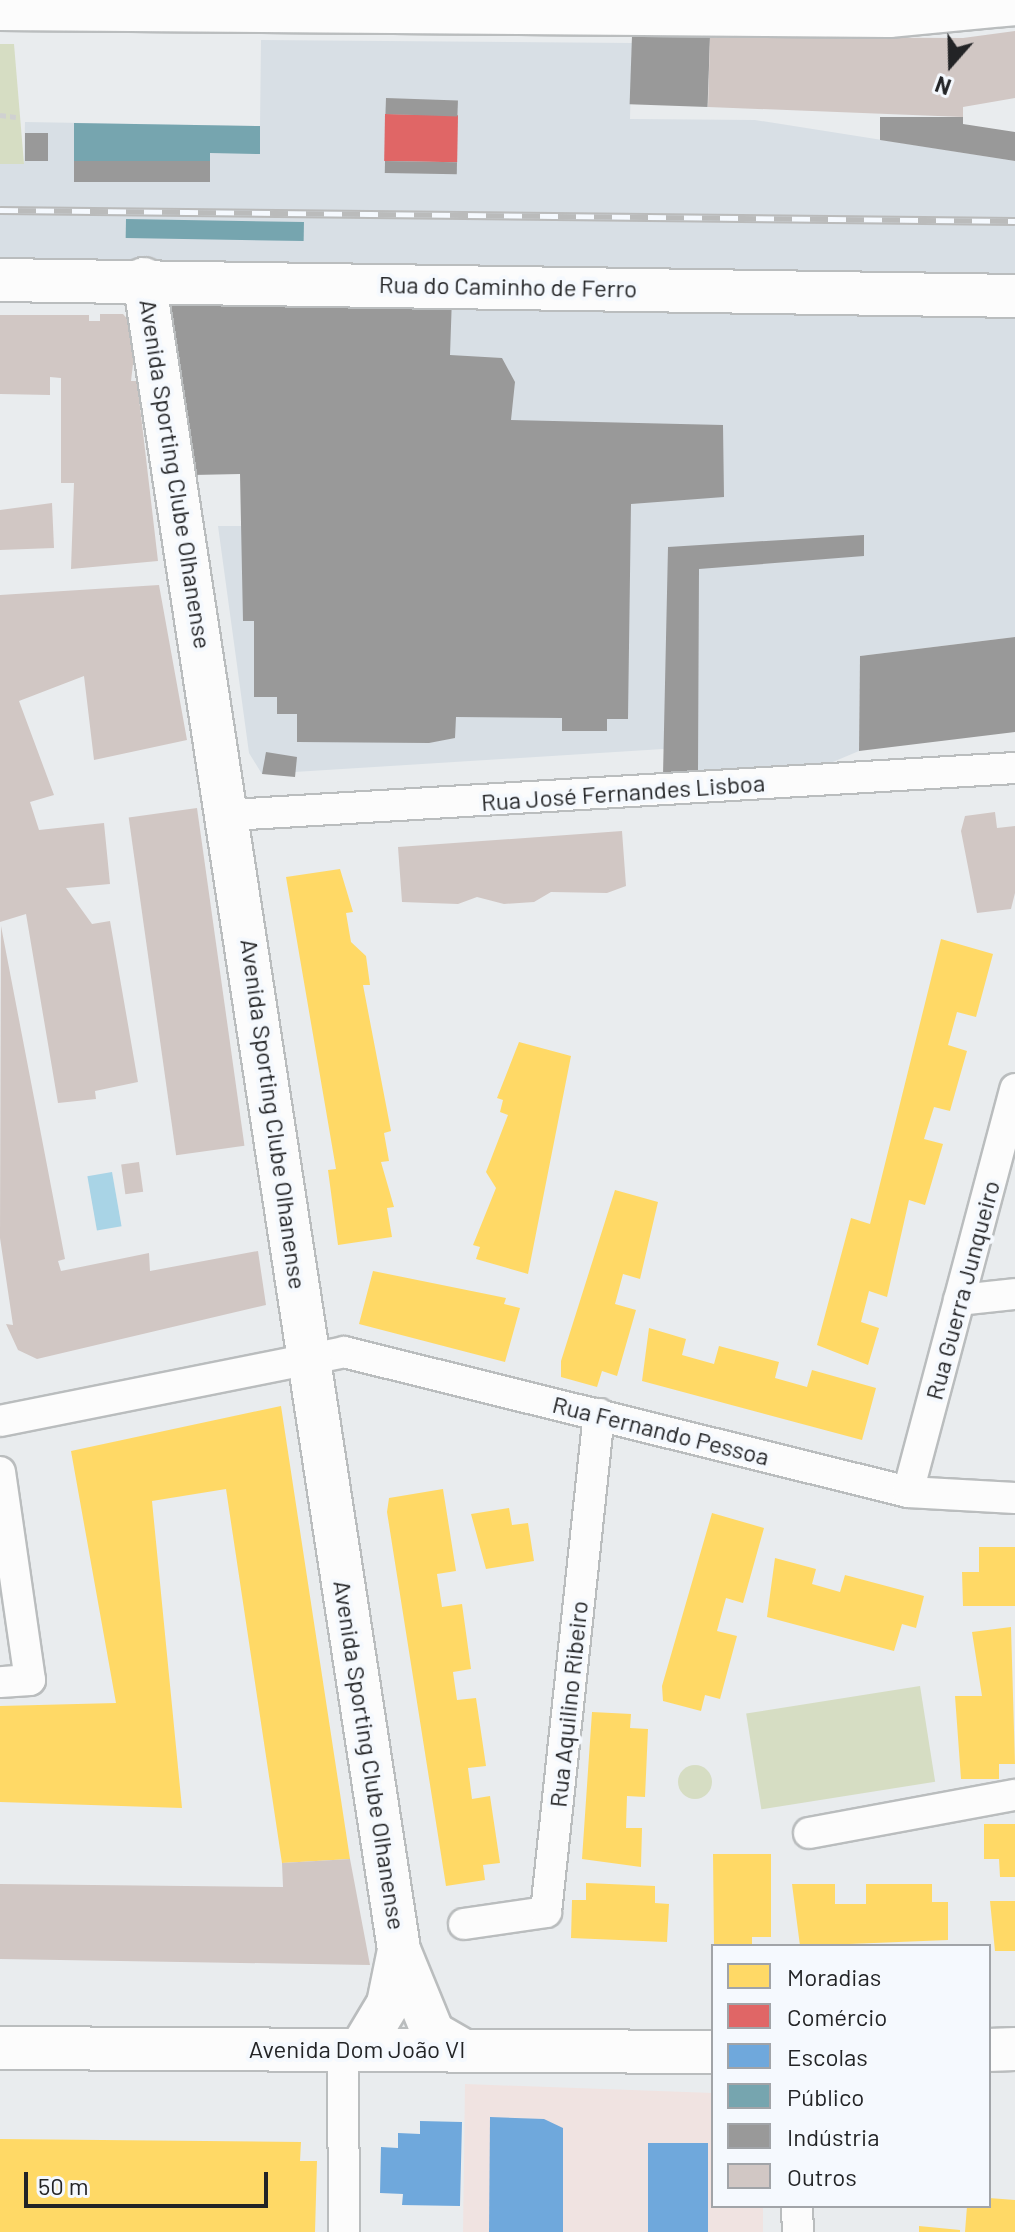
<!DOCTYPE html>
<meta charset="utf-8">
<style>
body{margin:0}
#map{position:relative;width:1015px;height:2232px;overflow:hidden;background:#e9ecee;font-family:Barlow,sans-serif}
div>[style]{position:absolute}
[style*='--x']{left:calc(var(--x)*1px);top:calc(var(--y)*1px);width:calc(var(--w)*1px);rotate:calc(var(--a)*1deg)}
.built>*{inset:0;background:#d8dfe5}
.education>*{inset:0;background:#f0e3e1}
.green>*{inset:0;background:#d6ddc3;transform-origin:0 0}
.round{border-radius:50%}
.water>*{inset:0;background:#a9d4e6;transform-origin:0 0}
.homes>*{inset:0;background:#ffd966}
.shops>*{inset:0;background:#e06666;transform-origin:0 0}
.schools>*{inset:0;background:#6fa8dc;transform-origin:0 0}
.public>*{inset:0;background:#76a5af;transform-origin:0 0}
.industry>*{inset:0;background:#999;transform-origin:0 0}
.building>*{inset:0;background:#d1c7c4;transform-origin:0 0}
.path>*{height:5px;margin-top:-2.5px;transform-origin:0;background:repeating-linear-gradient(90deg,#d0d1d1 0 6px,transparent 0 10px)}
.roads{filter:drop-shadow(2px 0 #babdbe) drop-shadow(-2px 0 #babdbe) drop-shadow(0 2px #babdbe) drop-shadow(0 -2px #babdbe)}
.street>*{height:30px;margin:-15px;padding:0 15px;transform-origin:15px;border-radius:15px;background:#fcfcfc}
.secondary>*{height:42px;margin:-21px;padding:0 21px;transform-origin:21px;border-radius:21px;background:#fcfcfc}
.rail>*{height:9px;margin-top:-4.5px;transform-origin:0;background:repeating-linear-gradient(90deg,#f5f9fe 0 18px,#babbbb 0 36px);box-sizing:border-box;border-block:2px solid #babbbb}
span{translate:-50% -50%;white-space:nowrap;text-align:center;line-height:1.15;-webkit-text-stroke:8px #f5f9fe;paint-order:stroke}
.street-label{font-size:24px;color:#232426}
.legend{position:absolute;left:711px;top:1944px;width:280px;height:264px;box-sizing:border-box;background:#f5f9fe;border:2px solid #a1a4a8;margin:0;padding:10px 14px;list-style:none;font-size:24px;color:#232426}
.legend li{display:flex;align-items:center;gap:16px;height:40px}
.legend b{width:40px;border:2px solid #a1a4a8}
.north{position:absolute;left:911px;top:24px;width:80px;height:80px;-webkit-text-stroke:6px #f5f9fe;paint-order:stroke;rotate:200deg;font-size:22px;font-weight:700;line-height:32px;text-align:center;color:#232426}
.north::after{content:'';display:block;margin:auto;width:28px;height:36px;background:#232426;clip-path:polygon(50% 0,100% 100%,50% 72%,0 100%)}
.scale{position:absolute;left:24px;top:2172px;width:244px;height:36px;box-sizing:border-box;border:4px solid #232426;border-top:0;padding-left:10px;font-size:24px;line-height:28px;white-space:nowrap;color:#232426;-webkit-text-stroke:6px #f5f9fe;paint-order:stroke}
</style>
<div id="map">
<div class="built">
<i style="clip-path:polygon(261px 40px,632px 43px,630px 119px,755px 120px,1015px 161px,1015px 283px,0 264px,0 164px,24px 164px,25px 122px,260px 126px)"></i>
<i style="clip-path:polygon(428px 296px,1015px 319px,1015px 637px,860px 656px,859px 751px,828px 764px,698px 773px,663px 749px,262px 774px,249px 753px,218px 526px,242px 526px)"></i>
</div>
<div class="education">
<i style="clip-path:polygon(465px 2084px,713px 2093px,713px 2206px,763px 2206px,763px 2232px,463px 2232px)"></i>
</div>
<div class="green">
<i style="clip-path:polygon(0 44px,14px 44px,24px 164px,0 164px)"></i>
<i style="left:920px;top:1686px;width:97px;height:176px;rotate:81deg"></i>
<i class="round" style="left:678px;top:1765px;width:34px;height:34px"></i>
</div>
<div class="water">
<i style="left:112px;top:1172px;width:55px;height:25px;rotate:80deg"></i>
</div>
<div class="homes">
<i style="clip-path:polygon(340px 869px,353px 912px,346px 913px,351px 942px,366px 956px,370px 985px,363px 985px,391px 1131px,384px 1133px,389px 1161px,381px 1162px,394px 1207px,387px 1208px,392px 1237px,338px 1245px,328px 1170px,336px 1169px,286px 877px)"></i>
<i style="clip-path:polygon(941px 939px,993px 954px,976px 1017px,957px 1012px,948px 1045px,967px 1051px,950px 1111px,934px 1107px,924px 1139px,943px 1144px,925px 1205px,909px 1200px,887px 1297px,869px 1291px,861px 1322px,879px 1328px,868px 1365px,817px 1345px,851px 1218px,870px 1224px)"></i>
<i style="clip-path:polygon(519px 1042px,571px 1056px,528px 1274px,476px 1259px,480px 1247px,473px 1245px,496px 1188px,486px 1172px,508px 1115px,500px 1112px,503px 1100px,497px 1098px)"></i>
<i style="clip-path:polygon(615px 1190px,658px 1202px,640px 1279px,623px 1274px,615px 1304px,636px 1310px,617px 1376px,602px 1371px,597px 1387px,561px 1377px,561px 1361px)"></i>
<i style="clip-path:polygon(373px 1271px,506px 1298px,504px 1304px,520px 1308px,505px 1362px,359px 1324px)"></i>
<i style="clip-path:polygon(649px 1328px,686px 1339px,682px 1355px,714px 1364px,719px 1346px,779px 1362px,775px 1378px,807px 1387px,812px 1370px,876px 1388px,862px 1440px,642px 1381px)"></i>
<i style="clip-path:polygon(281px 1406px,350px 1859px,282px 1863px,226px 1489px,152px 1501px,182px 1808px,0 1802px,0 1706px,116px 1703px,71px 1451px)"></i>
<i style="clip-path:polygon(443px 1489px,456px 1571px,437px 1574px,442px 1607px,462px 1604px,471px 1669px,453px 1672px,457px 1700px,476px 1698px,486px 1766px,468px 1768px,472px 1799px,490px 1796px,500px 1863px,483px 1865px,485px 1880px,446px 1886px,387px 1512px,389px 1498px)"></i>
<i style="clip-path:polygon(509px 1508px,512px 1525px,528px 1523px,534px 1561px,486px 1569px,471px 1514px)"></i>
<i style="clip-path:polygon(712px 1513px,764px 1528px,743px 1603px,726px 1598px,717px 1631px,737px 1636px,720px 1699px,705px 1695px,701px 1711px,663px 1701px,662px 1686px)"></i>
<i style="clip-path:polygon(979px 1547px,1015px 1547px,1015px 1606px,963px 1606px,962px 1572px,979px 1572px)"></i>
<i style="clip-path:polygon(775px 1558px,816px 1569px,812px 1584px,840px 1592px,845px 1575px,924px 1596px,916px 1628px,902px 1624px,894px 1651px,767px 1617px)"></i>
<i style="clip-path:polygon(1011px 1627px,1015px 1764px,999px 1764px,999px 1779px,961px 1779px,955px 1696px,982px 1696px,972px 1632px)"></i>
<i style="clip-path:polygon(592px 1712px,631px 1714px,630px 1728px,648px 1729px,645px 1797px,627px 1796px,626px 1828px,642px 1828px,641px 1867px,582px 1859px)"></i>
<i style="clip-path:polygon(984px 1824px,1015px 1824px,1015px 1877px,1000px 1877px,999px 1859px,984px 1859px)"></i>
<i style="clip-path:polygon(713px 1854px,771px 1854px,771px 1937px,752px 1937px,752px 1946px,714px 1946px)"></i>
<i style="clip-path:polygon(586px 1883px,655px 1886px,655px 1903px,669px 1904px,667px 1942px,571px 1938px,572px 1900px,586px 1900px)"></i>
<i style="clip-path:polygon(792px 1884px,835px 1884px,835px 1904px,866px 1904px,866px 1884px,932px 1884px,932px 1902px,948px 1902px,948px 1940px,800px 1946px)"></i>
<i style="clip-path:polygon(990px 1901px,1015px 1901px,1015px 1951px,995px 1951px)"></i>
<i style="clip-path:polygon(0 2139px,301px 2142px,300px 2161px,317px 2161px,315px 2232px,0 2232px)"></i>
<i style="clip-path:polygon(989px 2198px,1015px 2200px,1015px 2232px,965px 2232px,967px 2206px,989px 2206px)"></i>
<i style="clip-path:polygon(919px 2226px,960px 2230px,960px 2232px,919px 2232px)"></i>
</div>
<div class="shops">
<i style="left:385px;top:114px;width:73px;height:47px;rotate:1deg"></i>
</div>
<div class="schools">
<i style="clip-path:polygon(490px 2117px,544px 2119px,563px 2128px,563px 2232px,489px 2232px)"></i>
<i style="clip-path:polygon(420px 2121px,462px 2122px,460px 2206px,402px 2205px,403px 2194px,380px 2193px,381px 2147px,398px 2148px,398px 2133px,420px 2134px)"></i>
<i style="left:648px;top:2143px;width:60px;height:89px"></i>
</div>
<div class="public">
<i style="clip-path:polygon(74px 123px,260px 126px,260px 154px,210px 153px,210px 162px,74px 161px)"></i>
<i style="left:126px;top:219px;width:178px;height:19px;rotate:1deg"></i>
</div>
<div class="industry">
<i style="left:710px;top:37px;width:70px;height:78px;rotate:92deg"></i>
<i style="left:386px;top:98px;width:72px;height:16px;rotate:2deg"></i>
<i style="clip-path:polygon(880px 117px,963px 117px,963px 124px,1015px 132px,1015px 161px,880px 140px)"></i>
<i style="left:25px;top:133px;width:23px;height:28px"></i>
<i style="left:74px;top:161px;width:136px;height:21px"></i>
<i style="left:385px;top:161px;width:72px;height:12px;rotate:1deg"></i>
<i style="clip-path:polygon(166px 291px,452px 297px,450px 355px,502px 358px,515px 382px,511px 420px,723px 425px,724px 497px,631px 504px,628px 719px,607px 719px,607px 731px,562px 731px,562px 718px,456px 717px,455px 738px,429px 743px,297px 742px,297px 714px,277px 714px,277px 697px,254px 697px,254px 621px,243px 621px,240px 474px,193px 475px)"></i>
<i style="clip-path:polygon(864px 535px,864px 556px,699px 569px,698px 773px,663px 775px,668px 547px)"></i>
<i style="clip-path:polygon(1015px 637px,1015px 732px,859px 751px,860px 656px)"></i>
<i style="clip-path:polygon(266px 752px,297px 757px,295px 777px,262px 774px)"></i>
</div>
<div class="building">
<i style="clip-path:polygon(1015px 31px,1015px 98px,963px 107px,963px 117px,708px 107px,710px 37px,963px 38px)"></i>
<i style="clip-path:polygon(100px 314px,123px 314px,137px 330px,131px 381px,137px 381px,158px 561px,71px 569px,74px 483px,61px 483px,61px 378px,50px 377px,50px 395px,0 394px,0 315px,89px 315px,89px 321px,100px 321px)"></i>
<i style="clip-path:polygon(52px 503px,54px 548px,0 550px,0 510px)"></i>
<i style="clip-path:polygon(159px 585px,187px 740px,94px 760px,84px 676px,19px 701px,54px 795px,30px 802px,39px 830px,104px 823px,110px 884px,66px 888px,92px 924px,110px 921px,138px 1082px,95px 1091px,96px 1099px,58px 1103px,26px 914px,0 922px,0 595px)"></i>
<i style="left:197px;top:808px;width:341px;height:69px;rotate:82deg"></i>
<i style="clip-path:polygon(995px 812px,997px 828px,1015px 826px,1015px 893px,1011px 909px,977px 913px,961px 831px,965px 816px)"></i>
<i style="clip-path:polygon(622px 831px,626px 886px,607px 893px,551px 892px,534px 902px,504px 904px,477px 897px,458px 904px,402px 902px,398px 847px)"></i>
<i style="clip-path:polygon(1px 926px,65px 1259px,58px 1261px,61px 1271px,149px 1253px,150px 1271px,258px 1251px,266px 1305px,37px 1359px,18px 1350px,6px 1324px,13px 1325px,0 1238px)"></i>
<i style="left:139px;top:1162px;width:30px;height:18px;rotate:82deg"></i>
<i style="clip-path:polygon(350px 1859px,370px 1965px,0 1959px,0 1884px,283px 1887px,282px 1863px)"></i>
</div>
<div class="path">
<i style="--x:0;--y:115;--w:16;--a:7"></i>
</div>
<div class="roads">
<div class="street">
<i style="--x:231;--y:815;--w:785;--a:-3.43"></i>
<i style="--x:959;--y:1300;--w:56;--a:-6.1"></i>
<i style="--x:0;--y:1421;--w:351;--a:-11.3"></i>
<i style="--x:344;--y:1352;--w:581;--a:13.94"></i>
<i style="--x:908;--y:1492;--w:107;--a:3.2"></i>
<i style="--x:0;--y:1472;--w:210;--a:81.8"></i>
<i style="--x:30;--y:1680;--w:30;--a:176"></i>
<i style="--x:908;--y:1492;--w:417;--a:-75.1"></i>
<i style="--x:809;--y:1833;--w:209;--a:-10.5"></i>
<i style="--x:464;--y:1924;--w:83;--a:-8.3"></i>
<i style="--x:546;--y:1912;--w:501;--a:-83.93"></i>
<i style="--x:343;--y:2050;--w:182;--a:89.7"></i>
<i style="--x:797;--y:2206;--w:26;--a:88"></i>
</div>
<div class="secondary">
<i style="--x:0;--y:9;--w:889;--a:0.45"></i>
<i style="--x:889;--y:16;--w:127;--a:-5.4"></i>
<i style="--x:144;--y:279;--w:1690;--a:81.32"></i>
<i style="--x:399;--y:1950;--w:90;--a:67.7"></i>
<i style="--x:433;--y:2033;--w:34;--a:30"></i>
<i style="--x:0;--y:280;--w:1015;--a:0.9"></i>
<i style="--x:0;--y:2048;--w:713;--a:0.32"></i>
<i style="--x:361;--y:2049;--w:52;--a:-59"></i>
<i style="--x:388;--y:2004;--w:55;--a:-78.5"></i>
<i style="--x:989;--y:2050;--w:26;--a:-2"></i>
</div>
</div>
<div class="rail">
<i style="--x:0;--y:210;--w:1015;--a:0.62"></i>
</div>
<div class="street-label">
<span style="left:508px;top:286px;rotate:1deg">Rua do Caminho de Ferro</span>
<span style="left:176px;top:474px;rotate:81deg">Avenida Sporting Clube Olhanense</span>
<span style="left:623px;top:792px;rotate:-4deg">Rua José Fernandes Lisboa</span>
<span style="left:274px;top:1114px;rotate:82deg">Avenida Sporting Clube Olhanense</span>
<span style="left:962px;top:1290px;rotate:-75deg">Rua Guerra Junqueiro</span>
<span style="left:661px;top:1430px;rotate:14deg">Rua Fernando Pessoa</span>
<span style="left:568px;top:1704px;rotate:-84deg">Rua Aquilino Ribeiro</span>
<span style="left:370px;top:1755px;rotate:81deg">Avenida Sporting Clube Olhanense</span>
<span style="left:357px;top:2049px">Avenida Dom João VI</span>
</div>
<ul class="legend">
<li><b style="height:22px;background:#ffd966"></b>Moradias</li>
<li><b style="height:22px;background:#e06666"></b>Comércio</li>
<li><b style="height:22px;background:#6fa8dc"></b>Escolas</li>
<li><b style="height:22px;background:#76a5af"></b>Público</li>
<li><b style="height:22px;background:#999"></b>Indústria</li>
<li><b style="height:22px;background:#d1c7c4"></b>Outros</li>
</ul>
<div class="north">N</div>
<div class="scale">50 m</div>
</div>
